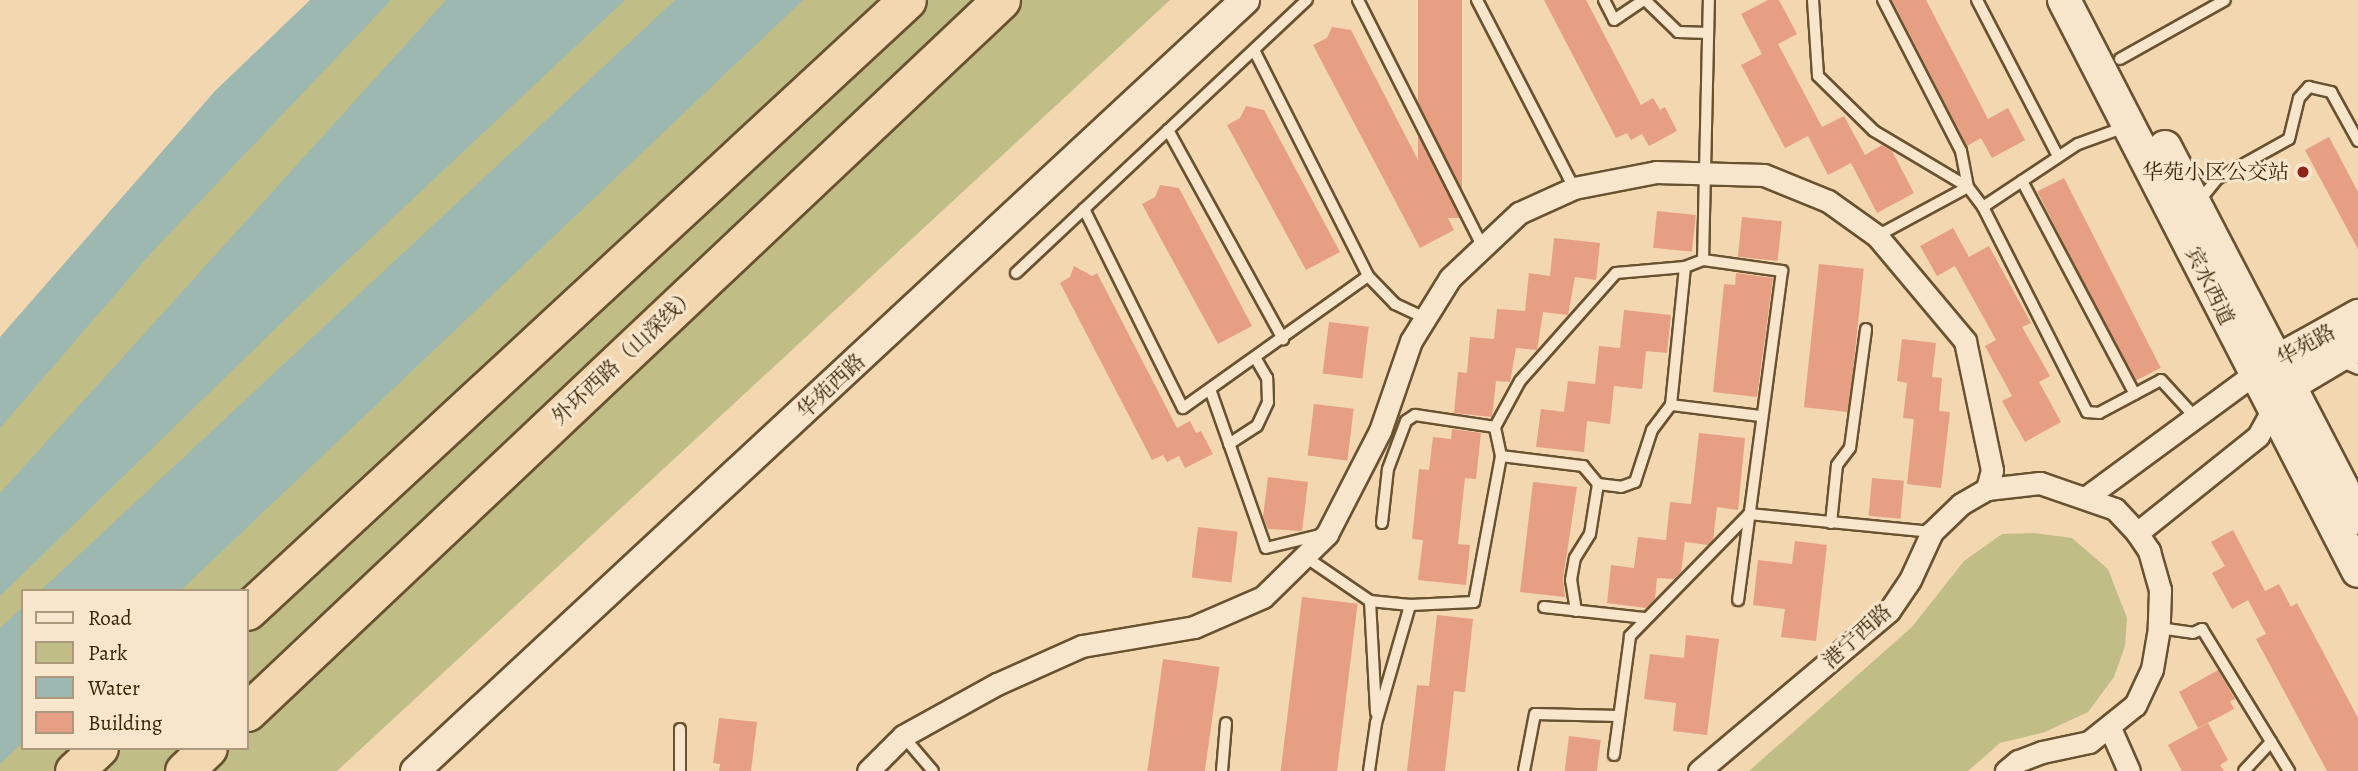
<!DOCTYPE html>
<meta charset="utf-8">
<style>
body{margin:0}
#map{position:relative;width:2358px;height:771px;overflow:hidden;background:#f2d7b0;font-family:Alegreya,"Noto Serif SC",serif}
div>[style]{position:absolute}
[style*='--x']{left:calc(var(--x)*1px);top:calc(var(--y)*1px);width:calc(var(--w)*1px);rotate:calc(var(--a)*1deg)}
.green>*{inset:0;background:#c0bd87}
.water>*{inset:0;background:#9cb8b1}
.building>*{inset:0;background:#e69f83;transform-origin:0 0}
.roads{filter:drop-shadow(2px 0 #695230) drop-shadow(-2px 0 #695230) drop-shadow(0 2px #695230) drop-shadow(0 -2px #695230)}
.service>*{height:10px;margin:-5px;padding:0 5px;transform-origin:5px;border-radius:5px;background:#f7e5cc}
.minor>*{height:21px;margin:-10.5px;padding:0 10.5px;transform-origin:10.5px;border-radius:10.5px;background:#f7e5cc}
.tertiary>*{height:28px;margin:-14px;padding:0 14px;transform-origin:14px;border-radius:14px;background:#f7e5cc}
.secondary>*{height:32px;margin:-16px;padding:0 16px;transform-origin:16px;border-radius:16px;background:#f7e5cc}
.trunk>*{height:37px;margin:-18.5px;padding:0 18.5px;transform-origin:18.5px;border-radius:18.5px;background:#f2d7b0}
.dots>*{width:19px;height:19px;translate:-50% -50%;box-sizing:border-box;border:4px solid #f7e5cc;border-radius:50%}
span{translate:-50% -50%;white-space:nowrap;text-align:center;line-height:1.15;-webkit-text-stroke:6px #f7e5cc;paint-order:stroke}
.poi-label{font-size:21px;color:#3b2605}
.right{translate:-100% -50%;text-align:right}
.street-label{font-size:21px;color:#3b2605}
.legend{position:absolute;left:21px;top:589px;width:228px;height:161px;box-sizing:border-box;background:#f7e5cc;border:2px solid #ac997c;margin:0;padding:9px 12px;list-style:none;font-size:21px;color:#3b2605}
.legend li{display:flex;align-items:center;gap:14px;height:35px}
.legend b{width:35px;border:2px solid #ac997c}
</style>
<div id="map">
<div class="green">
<i style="clip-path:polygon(evenodd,337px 0,1170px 0,337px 771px,0 771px,0 362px,337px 0,23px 591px,247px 591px,247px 748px,23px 748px,23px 591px)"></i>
<i style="clip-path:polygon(2034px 533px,2072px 538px,2108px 569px,2127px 618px,2125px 646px,2114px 677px,2088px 712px,2045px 732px,2000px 743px,1968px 771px,1749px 771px,1912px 627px,1964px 561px,2002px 534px)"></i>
</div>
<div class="water">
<i style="clip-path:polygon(310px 0,391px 0,151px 253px,0 428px,0 337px,215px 91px)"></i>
<i style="clip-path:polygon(446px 0,625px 0,303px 302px,0 596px,0 493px)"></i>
<i style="clip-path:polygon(675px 0,803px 0,180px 591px,40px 591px)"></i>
<i style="clip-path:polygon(23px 607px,23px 742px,0 764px,0 628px)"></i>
</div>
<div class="building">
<i style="left:1418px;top:0;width:44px;height:218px"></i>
<i style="clip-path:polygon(1544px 0,1586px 0,1641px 105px,1653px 98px,1660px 110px,1665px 107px,1677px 131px,1649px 146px,1642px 134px,1631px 140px,1627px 133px,1616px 138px)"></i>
<i style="clip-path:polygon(1768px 0,1779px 0,1797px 34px,1778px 44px,1822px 127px,1844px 116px,1865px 155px,1882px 145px,1892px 151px,1914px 193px,1877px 213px,1851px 163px,1828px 175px,1808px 136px,1785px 148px,1741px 65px,1762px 54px,1741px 14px)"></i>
<i style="clip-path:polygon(1892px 0,1926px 0,1988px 119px,2008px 108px,2025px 140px,1992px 158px,1981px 138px,1967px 146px)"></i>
<i style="clip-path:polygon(1332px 27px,1351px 30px,1454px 230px,1420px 248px,1313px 45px,1327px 38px)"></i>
<i style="clip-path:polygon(1246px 106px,1264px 110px,1340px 252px,1306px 270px,1227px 125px,1240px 118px)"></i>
<i style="clip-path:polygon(2329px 137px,2358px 192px,2358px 249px,2305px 150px)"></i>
<i style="left:2064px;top:178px;width:213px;height:30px;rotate:63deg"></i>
<i style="clip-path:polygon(1160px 185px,1179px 188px,1252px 326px,1218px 344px,1142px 204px,1155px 197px)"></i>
<i style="left:1657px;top:211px;width:39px;height:37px;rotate:6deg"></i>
<i style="left:1742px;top:217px;width:40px;height:40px;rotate:6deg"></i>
<i style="clip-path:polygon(1953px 228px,1969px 257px,1989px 246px,2031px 323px,2022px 327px,2050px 376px,2039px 382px,2061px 422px,2025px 442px,2002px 401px,2012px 396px,1985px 346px,1996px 340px,1955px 266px,1937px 276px,1920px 246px)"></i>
<i style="clip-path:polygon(1554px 238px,1600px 243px,1596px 280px,1575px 277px,1568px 315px,1543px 312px,1537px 350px,1516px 348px,1510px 382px,1496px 381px,1492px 417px,1454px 413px,1458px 372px,1467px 373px,1470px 337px,1494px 339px,1497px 309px,1525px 311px,1529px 273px,1550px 276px)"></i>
<i style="left:1819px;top:264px;width:45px;height:144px;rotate:6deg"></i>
<i style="clip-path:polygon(1074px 266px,1092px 276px,1097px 273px,1177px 428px,1190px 421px,1196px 433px,1201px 431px,1213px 454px,1185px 468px,1179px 456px,1167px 462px,1163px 455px,1152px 460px,1060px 283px,1070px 277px)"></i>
<i style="clip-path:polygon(1736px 273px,1773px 278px,1757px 397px,1713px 392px,1724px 284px,1735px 285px)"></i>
<i style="clip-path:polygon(1624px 310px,1671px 315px,1667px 353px,1646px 351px,1642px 389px,1614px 386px,1610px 424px,1587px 421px,1584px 452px,1536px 447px,1541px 409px,1564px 412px,1568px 381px,1595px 384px,1599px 346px,1620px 348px)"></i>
<i style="left:1329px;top:322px;width:40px;height:52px;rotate:7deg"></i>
<i style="clip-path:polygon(1902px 339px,1936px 343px,1932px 377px,1942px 378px,1939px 411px,1950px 412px,1941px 488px,1907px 484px,1914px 419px,1903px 418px,1907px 383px,1897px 381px)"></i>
<i style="left:1314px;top:404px;width:40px;height:52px;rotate:7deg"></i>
<i style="clip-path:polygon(1452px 429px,1481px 433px,1476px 479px,1465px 478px,1458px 544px,1470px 545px,1466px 585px,1418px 580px,1423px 540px,1412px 539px,1419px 469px,1429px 470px,1433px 437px,1451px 439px)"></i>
<i style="clip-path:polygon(1699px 433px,1745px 438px,1738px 510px,1717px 507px,1713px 540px,1708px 545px,1685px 542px,1681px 572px,1674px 579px,1657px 578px,1655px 599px,1646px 608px,1607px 603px,1611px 565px,1634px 568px,1638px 537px,1666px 540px,1670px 502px,1691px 504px)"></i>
<i style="clip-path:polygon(1268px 477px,1308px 482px,1302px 531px,1268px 529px,1263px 517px)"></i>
<i style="left:1872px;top:478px;width:32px;height:38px;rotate:5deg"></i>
<i style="clip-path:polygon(1533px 482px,1577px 487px,1563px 579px,1565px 597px,1520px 592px)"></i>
<i style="left:1198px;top:527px;width:40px;height:51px;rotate:7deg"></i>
<i style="clip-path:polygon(2233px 530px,2265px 591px,2279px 584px,2291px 607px,2297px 603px,2358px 718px,2358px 771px,2327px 771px,2256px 639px,2266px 634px,2248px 600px,2232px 609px,2212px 573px,2225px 566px,2211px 542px)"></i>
<i style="clip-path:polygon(1795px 541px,1827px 545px,1816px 641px,1781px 637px,1785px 609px,1753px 605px,1758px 560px,1792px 564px)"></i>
<i style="left:1302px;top:597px;width:56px;height:176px;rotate:7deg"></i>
<i style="clip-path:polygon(1437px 615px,1473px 619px,1465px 692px,1454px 691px,1445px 771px,1407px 771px,1417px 685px,1429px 686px)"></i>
<i style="clip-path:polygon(1686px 635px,1719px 639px,1707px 735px,1673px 731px,1676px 703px,1644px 699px,1650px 654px,1684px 658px)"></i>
<i style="left:1163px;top:659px;width:57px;height:113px;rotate:8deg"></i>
<i style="clip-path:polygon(2218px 670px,2235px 699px,2230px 701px,2234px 709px,2198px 728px,2179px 692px)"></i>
<i style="clip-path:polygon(719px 718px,757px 722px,751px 771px,719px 771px,720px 764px,713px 763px)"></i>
<i style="clip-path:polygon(2208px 723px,2228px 760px,2220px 765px,2224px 771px,2182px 771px,2168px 745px)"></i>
<i style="left:1569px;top:736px;width:32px;height:35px;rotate:7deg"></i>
</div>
<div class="roads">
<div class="service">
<i style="--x:1358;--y:0;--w:275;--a:63.2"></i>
<i style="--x:1477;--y:0;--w:212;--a:62.7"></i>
<i style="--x:1604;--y:0;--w:22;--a:63"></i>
<i style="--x:1614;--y:20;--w:36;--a:-34"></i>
<i style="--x:1645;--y:0;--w:46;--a:44.1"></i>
<i style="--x:1678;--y:32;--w:30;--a:2"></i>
<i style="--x:1813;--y:0;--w:76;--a:86.2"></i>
<i style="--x:1818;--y:76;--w:78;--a:44.5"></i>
<i style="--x:1874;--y:131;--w:109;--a:30.8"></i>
<i style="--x:1968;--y:187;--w:25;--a:53"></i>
<i style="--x:1983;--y:207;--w:114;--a:-33.6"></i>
<i style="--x:2078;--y:144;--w:53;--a:-19.8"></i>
<i style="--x:1977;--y:0;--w:176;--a:62.6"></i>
<i style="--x:1254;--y:50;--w:253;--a:63.2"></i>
<i style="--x:1368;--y:276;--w:39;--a:46"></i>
<i style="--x:1395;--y:304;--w:31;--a:25"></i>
<i style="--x:2120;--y:59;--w:120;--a:-29.3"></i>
<i style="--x:1168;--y:130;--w:239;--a:61.2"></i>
<i style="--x:2022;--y:181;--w:241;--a:62.1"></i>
<i style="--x:2200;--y:200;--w:27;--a:-51"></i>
<i style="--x:2217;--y:179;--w:82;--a:-29.1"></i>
<i style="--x:2289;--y:139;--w:42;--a:-76.3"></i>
<i style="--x:2299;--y:98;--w:15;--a:-48"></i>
<i style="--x:2309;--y:87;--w:23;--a:13"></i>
<i style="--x:2331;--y:92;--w:56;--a:61.1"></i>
<i style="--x:1983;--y:207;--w:230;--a:63.1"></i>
<i style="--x:2087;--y:412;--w:12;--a:5"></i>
<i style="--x:2099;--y:413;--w:70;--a:-28"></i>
<i style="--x:2161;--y:380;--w:50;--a:47.4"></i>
<i style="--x:1084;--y:209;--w:222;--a:63.6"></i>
<i style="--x:1183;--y:408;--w:227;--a:-35.5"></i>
<i style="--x:1877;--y:236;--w:103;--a:-28.3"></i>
<i style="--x:1968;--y:187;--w:37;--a:-101"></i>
<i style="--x:1961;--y:151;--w:170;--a:-117.3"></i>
<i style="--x:1703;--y:260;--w:80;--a:7.9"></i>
<i style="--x:1782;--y:271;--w:332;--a:97.6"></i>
<i style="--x:1685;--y:267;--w:139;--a:95.8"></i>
<i style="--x:1671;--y:405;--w:91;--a:7"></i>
<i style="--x:1016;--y:273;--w:399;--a:-43.2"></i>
<i style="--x:2338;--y:360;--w:22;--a:24"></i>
<i style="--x:1211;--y:392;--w:165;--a:70.6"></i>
<i style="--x:1266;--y:548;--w:56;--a:-13.5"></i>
<i style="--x:1229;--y:444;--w:33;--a:-33"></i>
<i style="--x:1257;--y:426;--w:26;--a:-65"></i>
<i style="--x:1268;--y:402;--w:24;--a:-92"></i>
<i style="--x:1267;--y:378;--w:22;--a:-120"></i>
<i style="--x:1501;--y:456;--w:83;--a:7"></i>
<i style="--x:1583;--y:466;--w:23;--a:50"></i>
<i style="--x:1598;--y:484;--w:23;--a:7"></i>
<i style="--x:1621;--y:487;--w:15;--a:-20"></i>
<i style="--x:1635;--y:482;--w:55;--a:-71.9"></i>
<i style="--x:1652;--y:430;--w:31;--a:-53"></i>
<i style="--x:1382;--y:523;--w:54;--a:-83.7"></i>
<i style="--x:1388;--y:469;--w:51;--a:-69.4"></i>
<i style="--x:1406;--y:421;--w:11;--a:-34"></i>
<i style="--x:1415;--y:415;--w:81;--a:8.5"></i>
<i style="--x:1831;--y:523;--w:58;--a:-84.1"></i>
<i style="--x:1837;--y:465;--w:21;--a:-53"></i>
<i style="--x:1850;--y:448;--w:120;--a:-82.3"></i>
<i style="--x:1307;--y:558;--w:76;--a:34.3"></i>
<i style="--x:1370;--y:601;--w:40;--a:5.7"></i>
<i style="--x:1410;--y:605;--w:64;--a:-2.7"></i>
<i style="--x:1474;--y:602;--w:148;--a:-79.5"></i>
<i style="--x:1501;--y:456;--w:30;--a:-102"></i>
<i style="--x:1495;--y:427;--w:52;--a:-61.5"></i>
<i style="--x:1520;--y:381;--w:144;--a:-48.4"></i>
<i style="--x:1616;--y:273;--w:69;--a:-5"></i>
<i style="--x:1685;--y:267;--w:19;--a:-21"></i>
<i style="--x:1703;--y:260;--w:260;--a:-88.7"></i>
<i style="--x:1370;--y:601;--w:112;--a:86.9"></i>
<i style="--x:1544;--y:607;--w:103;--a:6.2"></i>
<i style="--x:1576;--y:611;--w:31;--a:-99"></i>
<i style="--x:1571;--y:580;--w:22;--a:-80"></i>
<i style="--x:1575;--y:558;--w:28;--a:-58"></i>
<i style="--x:1590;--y:534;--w:51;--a:-80.9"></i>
<i style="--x:2159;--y:628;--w:34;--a:8"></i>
<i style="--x:2193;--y:633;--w:10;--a:-24"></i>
<i style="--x:2202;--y:629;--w:167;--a:58.5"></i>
<i style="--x:903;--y:736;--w:46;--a:49.4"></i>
<i style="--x:1614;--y:755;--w:120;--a:-82.3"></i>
<i style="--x:1630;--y:636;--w:170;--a:-45.7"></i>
<i style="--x:1749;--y:514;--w:184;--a:5.6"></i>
<i style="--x:680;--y:771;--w:42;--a:-90"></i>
<i style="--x:1222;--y:771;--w:48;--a:-85.2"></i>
<i style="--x:1369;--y:771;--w:49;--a:-81.7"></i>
<i style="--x:1376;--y:723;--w:123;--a:-73.9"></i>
<i style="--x:1524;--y:771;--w:58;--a:-79.1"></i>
<i style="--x:1535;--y:714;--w:84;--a:1.4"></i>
<i style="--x:2244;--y:771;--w:40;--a:-47"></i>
</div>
<div class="minor">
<i style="--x:2088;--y:496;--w:206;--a:-36.3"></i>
<i style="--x:2137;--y:533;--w:155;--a:-38.7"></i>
<i style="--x:2258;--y:436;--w:29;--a:-61"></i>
<i style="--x:2110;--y:728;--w:47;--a:66.2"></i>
<i style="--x:868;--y:771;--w:49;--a:-45"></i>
<i style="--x:903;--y:736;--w:107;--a:-29"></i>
<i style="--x:997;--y:684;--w:93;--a:-24.1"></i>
<i style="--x:1082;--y:646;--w:114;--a:-9.6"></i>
<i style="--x:1194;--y:627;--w:75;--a:-23.5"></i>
<i style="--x:1263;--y:597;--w:90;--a:-44.5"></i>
<i style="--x:1327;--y:534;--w:116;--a:-62.8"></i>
<i style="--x:1380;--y:431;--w:95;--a:-71"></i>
<i style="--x:1411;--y:341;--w:74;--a:-58.2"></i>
<i style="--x:1450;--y:278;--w:95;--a:-43.3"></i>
<i style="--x:1519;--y:213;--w:60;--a:-24.4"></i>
<i style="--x:1574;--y:188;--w:84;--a:-11"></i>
<i style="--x:1656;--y:172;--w:108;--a:1.6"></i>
<i style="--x:1764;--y:175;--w:69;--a:22.1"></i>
<i style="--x:1828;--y:201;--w:60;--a:35.5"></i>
<i style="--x:1877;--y:236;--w:137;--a:50"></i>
<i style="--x:1965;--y:341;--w:132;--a:78.2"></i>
<i style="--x:1992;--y:470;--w:20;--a:105"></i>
<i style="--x:1699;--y:771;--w:248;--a:-40.1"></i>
<i style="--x:1889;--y:611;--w:37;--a:-56"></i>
<i style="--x:1910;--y:580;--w:53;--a:-65.4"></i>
<i style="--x:1932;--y:532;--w:40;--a:-44"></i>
<i style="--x:1961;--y:504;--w:30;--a:-30"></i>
<i style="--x:1987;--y:489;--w:53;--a:-6.5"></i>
<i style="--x:2040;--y:483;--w:79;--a:19.1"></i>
<i style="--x:2115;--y:509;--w:33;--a:47"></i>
<i style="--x:2137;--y:533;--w:22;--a:56"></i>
<i style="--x:2149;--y:551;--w:41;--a:74.2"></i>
<i style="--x:2160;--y:590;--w:38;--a:92"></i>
<i style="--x:2159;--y:628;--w:42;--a:99.7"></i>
<i style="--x:2152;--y:669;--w:40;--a:115"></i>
<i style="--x:2135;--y:705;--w:59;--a:141.2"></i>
<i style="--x:2089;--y:742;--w:48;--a:168"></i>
<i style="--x:2042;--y:752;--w:26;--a:159"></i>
<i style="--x:2018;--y:761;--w:16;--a:140"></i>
</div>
<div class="tertiary">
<i style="--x:415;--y:771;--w:1133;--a:-42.89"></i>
</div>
<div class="secondary">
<i style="--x:2064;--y:0;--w:642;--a:62.76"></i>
<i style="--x:2165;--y:147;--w:418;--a:62.5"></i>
<i style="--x:2258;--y:372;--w:115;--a:-29.2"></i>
<i style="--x:2279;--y:403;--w:33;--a:-49"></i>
<i style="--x:2301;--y:378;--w:66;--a:-30.8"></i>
</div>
<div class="trunk">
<i style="--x:247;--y:611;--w:899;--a:-42.79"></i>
<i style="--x:247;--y:712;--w:1037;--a:-43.36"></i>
<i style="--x:74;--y:771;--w:34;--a:-43"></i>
<i style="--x:184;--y:771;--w:33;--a:-44"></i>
</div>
</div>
<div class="dots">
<i style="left:2303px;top:172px;background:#8f2418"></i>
</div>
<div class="poi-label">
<span class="right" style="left:2289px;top:172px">华苑小区公交站</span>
</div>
<div class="street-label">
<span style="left:2210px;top:286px;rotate:64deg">宾水西道</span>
<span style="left:2306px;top:345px;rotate:-29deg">华苑路</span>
<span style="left:624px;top:356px;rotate:-43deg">外环西路（山深线）</span>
<span style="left:831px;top:386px;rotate:-43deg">华苑西路</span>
<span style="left:1857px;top:636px;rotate:-42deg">港宁西路</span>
</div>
<ul class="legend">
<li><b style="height:9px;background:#f7e5cc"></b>Road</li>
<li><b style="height:19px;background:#c0bd87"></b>Park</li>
<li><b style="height:19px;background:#9cb8b1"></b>Water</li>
<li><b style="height:19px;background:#e69f83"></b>Building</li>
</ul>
</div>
